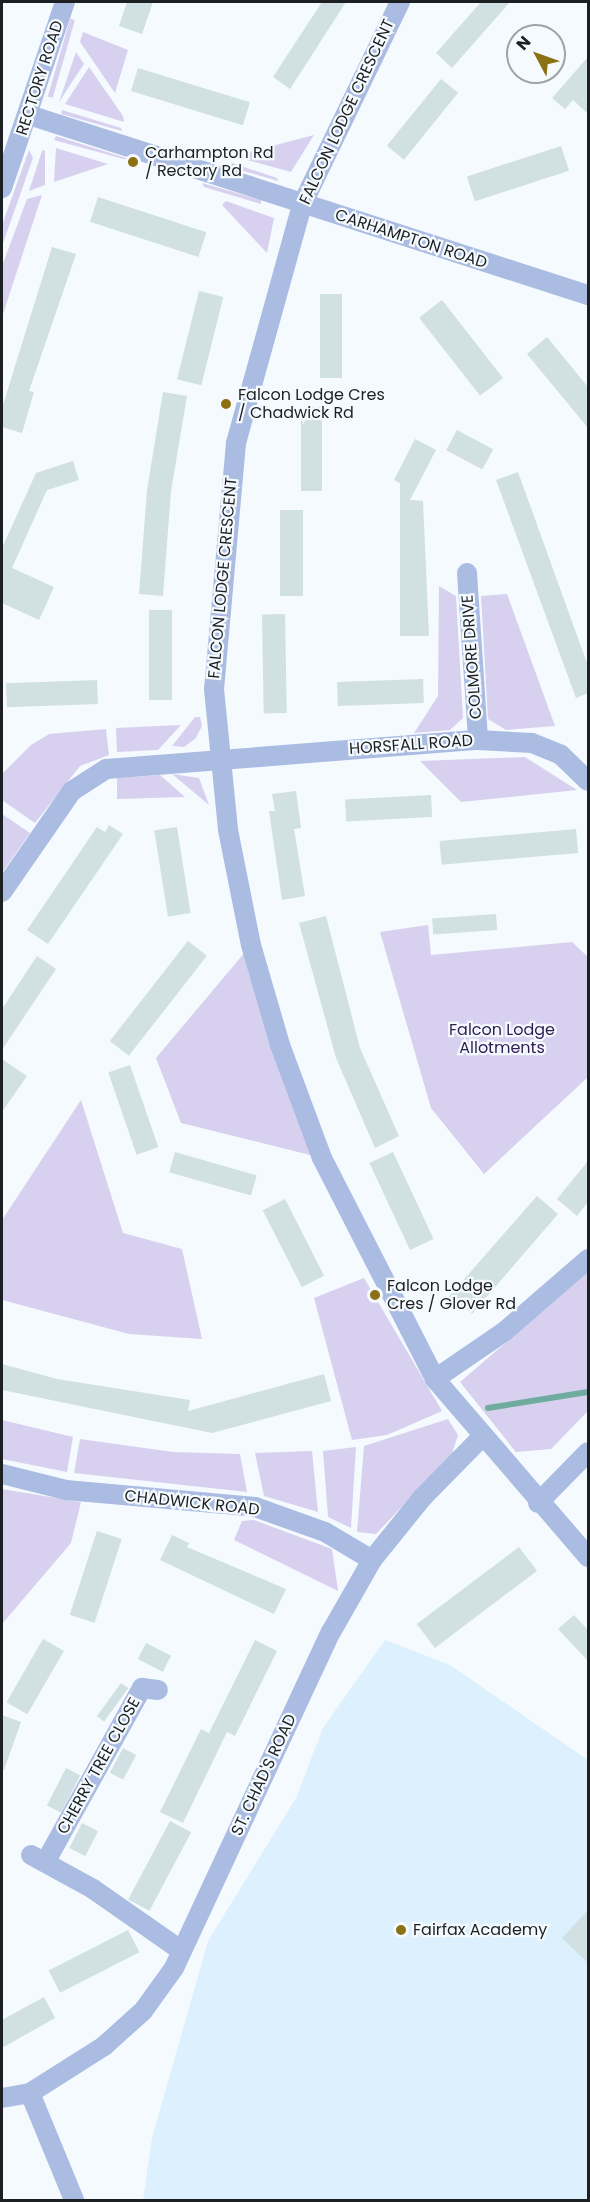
<!DOCTYPE html>
<style>
body{margin:0}
#map{position:relative;width:590px;height:2202px;overflow:hidden;background:#f5fafe;font-family:Poppins,sans-serif}
div>[style]{position:absolute}
[style*='--x']{left:calc(var(--x)*1px);top:calc(var(--y)*1px);width:calc(var(--w)*1px);rotate:calc(var(--a)*1deg)}
.built>*{inset:0;background:#dcf0fd}
.green>*{inset:0;background:#d7d1ef;transform-origin:0 0}
.stream>*{height:6px;margin:-3px;padding:0 3px;transform-origin:3px;border-radius:3px;background:#6fac9f}
.building>*{inset:0;background:#d0e0e3;transform-origin:0 0}
.street>*{height:20px;margin:-10px;padding:0 10px;transform-origin:10px;border-radius:10px;background:#abbce2}
.dots>*{width:16px;height:16px;translate:-50% -50%;box-sizing:border-box;border:3px solid #f5fafe;border-radius:50%}
span{translate:-50% -50%;white-space:nowrap;text-align:center;line-height:1.15;-webkit-text-stroke:4.5px #f5fafe;paint-order:stroke}
.street-label{font-size:16px;color:#1c2023}
.poi-label{font-size:16px;color:#1c2023}
.left{translate:0 -50%;text-align:left}
.park-label{font-size:16px;color:#301d54}
.frame{position:absolute;inset:0;border:3px solid #1c2023;pointer-events:none}
.north{position:absolute;left:506px;top:24px;width:60px;height:60px;box-sizing:border-box;background:#f5fafe;border:2px solid #9ea3a6;border-radius:50%;rotate:311deg;font-size:16px;font-weight:700;line-height:24px;text-align:center;color:#1c2023}
.north::after{content:'';display:block;margin:auto;width:21px;height:27px;background:#8b7113;clip-path:polygon(50% 0,100% 100%,50% 72%,0 100%)}
</style>
<div id="map">
<div class="built">
<i style="clip-path:polygon(385px 1640px,450px 1665px,588px 1760px,588px 2200px,143px 2200px,152px 2138px,208px 1941px,296px 1798px,323px 1728px)"></i>
</div>
<div class="green">
<i style="left:75px;top:20px;width:81px;height:5px;rotate:106deg"></i>
<i style="clip-path:polygon(83px 32px,128px 50px,115px 93px,80px 42px)"></i>
<i style="clip-path:polygon(76px 52px,84px 64px,59px 102px)"></i>
<i style="clip-path:polygon(89px 67px,123px 116px,124px 122px,65px 104px)"></i>
<i style="clip-path:polygon(62px 110px,121px 128px,122px 131px,61px 114px)"></i>
<i style="clip-path:polygon(314px 135px,291px 172px,240px 158px,242px 154px)"></i>
<i style="clip-path:polygon(56px 136px,126px 158px,127px 160px,54px 140px)"></i>
<i style="clip-path:polygon(56px 148px,108px 164px,54px 182px)"></i>
<i style="clip-path:polygon(29px 150px,33px 158px,2px 246px,2px 225px)"></i>
<i style="clip-path:polygon(45px 150px,45px 185px,29px 191px,42px 151px)"></i>
<i style="clip-path:polygon(232px 163px,277px 178px,278px 181px,230px 167px)"></i>
<i style="clip-path:polygon(202px 183px,261px 200px,261px 204px,204px 187px)"></i>
<i style="clip-path:polygon(42px 195px,2px 317px,2px 266px,27px 199px)"></i>
<i style="clip-path:polygon(226px 201px,274px 218px,267px 253px,222px 205px)"></i>
<i style="clip-path:polygon(439px 586px,456px 596px,463px 718px,450px 730px,414px 733px,438px 696px)"></i>
<i style="clip-path:polygon(507px 594px,555px 726px,506px 730px,488px 719px,481px 596px)"></i>
<i style="clip-path:polygon(195px 717px,200px 717px,202px 726px,196px 738px,184px 747px,172px 746px)"></i>
<i style="clip-path:polygon(181px 725px,158px 750px,117px 752px,116px 728px)"></i>
<i style="clip-path:polygon(106px 729px,109px 755px,80px 766px,35px 823px,2px 800px,2px 774px,31px 745px,49px 734px)"></i>
<i style="clip-path:polygon(525px 757px,577px 790px,461px 802px,420px 761px)"></i>
<i style="clip-path:polygon(172px 774px,199px 778px,209px 805px)"></i>
<i style="clip-path:polygon(160px 775px,185px 797px,117px 799px,117px 778px)"></i>
<i style="clip-path:polygon(2px 814px,30px 833px,2px 873px)"></i>
<i style="clip-path:polygon(428px 925px,431px 955px,572px 942px,588px 957px,588px 1077px,484px 1174px,431px 1108px,380px 932px)"></i>
<i style="clip-path:polygon(251px 945px,322px 1158px,181px 1123px,156px 1058px)"></i>
<i style="clip-path:polygon(81px 1100px,123px 1233px,182px 1249px,202px 1339px,129px 1334px,2px 1300px,2px 1220px)"></i>
<i style="clip-path:polygon(588px 1272px,588px 1411px,551px 1449px,516px 1452px,460px 1382px)"></i>
<i style="clip-path:polygon(364px 1278px,442px 1411px,387px 1435px,352px 1440px,314px 1298px)"></i>
<i style="clip-path:polygon(448px 1419px,458px 1435px,452px 1454px,376px 1534px,357px 1532px,364px 1446px)"></i>
<i style="clip-path:polygon(2px 1420px,73px 1437px,67px 1472px,2px 1459px)"></i>
<i style="clip-path:polygon(80px 1439px,173px 1452px,240px 1454px,247px 1492px,74px 1473px)"></i>
<i style="clip-path:polygon(356px 1447px,351px 1528px,328px 1517px,323px 1451px)"></i>
<i style="clip-path:polygon(312px 1451px,318px 1512px,264px 1496px,255px 1453px)"></i>
<i style="clip-path:polygon(2px 1489px,81px 1502px,71px 1543px,2px 1624px)"></i>
<i style="clip-path:polygon(254px 1520px,332px 1549px,338px 1591px,234px 1540px,242px 1521px)"></i>
</div>
<div class="stream">
<i style="--x:488;--y:1408;--w:101;--a:-9.1"></i>
</div>
<div class="building">
<i style="clip-path:polygon(127px 2px,153px 2px,142px 34px,119px 26px)"></i>
<i style="clip-path:polygon(322px 2px,346px 2px,290px 89px,273px 77px)"></i>
<i style="clip-path:polygon(481px 2px,510px 2px,452px 68px,436px 53px)"></i>
<i style="clip-path:polygon(588px 57px,588px 114px,573px 100px,565px 109px,552px 98px)"></i>
<i style="left:138px;top:68px;width:117px;height:24px;rotate:17deg"></i>
<i style="left:441px;top:79px;width:22px;height:86px;rotate:39deg"></i>
<i style="left:561px;top:146px;width:26px;height:99px;rotate:72deg"></i>
<i style="left:98px;top:197px;width:114px;height:26px;rotate:18deg"></i>
<i style="clip-path:polygon(52px 247px,76px 254px,29px 391px,34px 392px,22px 433px,2px 427px,2px 408px)"></i>
<i style="left:199px;top:291px;width:25px;height:91px;rotate:14deg"></i>
<i style="left:320px;top:294px;width:22px;height:84px"></i>
<i style="left:442px;top:300px;width:99px;height:29px;rotate:52deg"></i>
<i style="clip-path:polygon(547px 337px,588px 387px,588px 428px,527px 354px)"></i>
<i style="clip-path:polygon(163px 392px,187px 396px,171px 491px,163px 596px,139px 594px,147px 490px)"></i>
<i style="left:301px;top:407px;width:21px;height:84px"></i>
<i style="left:457px;top:430px;width:41px;height:23px;rotate:28deg"></i>
<i style="clip-path:polygon(415px 439px,436px 450px,410px 500px,423px 501px,429px 636px,400px 636px,400px 483px,394px 480px)"></i>
<i style="clip-path:polygon(73px 461px,79px 480px,47px 490px,12px 568px,54px 587px,39px 620px,2px 603px,2px 548px,36px 473px)"></i>
<i style="clip-path:polygon(518px 472px,588px 666px,588px 693px,576px 698px,496px 480px)"></i>
<i style="left:280px;top:510px;width:23px;height:86px"></i>
<i style="left:149px;top:610px;width:23px;height:90px"></i>
<i style="left:285px;top:614px;width:99px;height:23px;rotate:89deg"></i>
<i style="left:423px;top:679px;width:24px;height:86px;rotate:88deg"></i>
<i style="left:97px;top:680px;width:24px;height:91px;rotate:88deg"></i>
<i style="clip-path:polygon(296px 791px,301px 828px,294px 829px,305px 896px,282px 900px,269px 811px,275px 811px,272px 794px)"></i>
<i style="left:431px;top:795px;width:22px;height:86px;rotate:87deg"></i>
<i style="clip-path:polygon(109px 825px,123px 834px,48px 944px,27px 930px,97px 827px,105px 832px)"></i>
<i style="left:177px;top:827px;width:87px;height:23px;rotate:81deg"></i>
<i style="left:576px;top:829px;width:24px;height:137px;rotate:85deg"></i>
<i style="left:496px;top:914px;width:16px;height:64px;rotate:86deg"></i>
<i style="clip-path:polygon(326px 916px,360px 1048px,399px 1136px,375px 1148px,336px 1058px,299px 923px)"></i>
<i style="left:188px;top:941px;width:24px;height:127px;rotate:38deg"></i>
<i style="clip-path:polygon(37px 956px,56px 969px,2px 1050px,2px 1009px)"></i>
<i style="clip-path:polygon(2px 1059px,27px 1076px,2px 1112px)"></i>
<i style="left:130px;top:1065px;width:87px;height:23px;rotate:71deg"></i>
<i style="left:175px;top:1152px;width:85px;height:21px;rotate:16deg"></i>
<i style="left:393px;top:1152px;width:96px;height:26px;rotate:65deg"></i>
<i style="clip-path:polygon(588px 1161px,588px 1202px,577px 1216px,557px 1199px)"></i>
<i style="clip-path:polygon(537px 1196px,558px 1214px,472px 1314px,462px 1305px,457px 1311px,445px 1301px)"></i>
<i style="left:285px;top:1199px;width:86px;height:25px;rotate:63deg"></i>
<i style="clip-path:polygon(2px 1364px,57px 1379px,190px 1400px,188px 1411px,324px 1374px,331px 1401px,212px 1433px,2px 1390px)"></i>
<i style="left:97px;top:1531px;width:26px;height:88px;rotate:18deg"></i>
<i style="clip-path:polygon(172px 1535px,189px 1543px,187px 1547px,286px 1589px,274px 1614px,160px 1560px)"></i>
<i style="left:519px;top:1547px;width:30px;height:128px;rotate:53deg"></i>
<i style="clip-path:polygon(574px 1615px,588px 1630px,588px 1661px,558px 1629px)"></i>
<i style="left:43px;top:1639px;width:24px;height:73px;rotate:30deg"></i>
<i style="clip-path:polygon(255px 1640px,277px 1651px,235px 1736px,227px 1732px,183px 1823px,160px 1812px,201px 1729px,209px 1733px)"></i>
<i style="left:146px;top:1643px;width:28px;height:18px;rotate:27deg"></i>
<i style="left:121px;top:1683px;width:9px;height:41px;rotate:36deg"></i>
<i style="clip-path:polygon(2px 1715px,21px 1722px,4px 1770px,2px 1770px)"></i>
<i style="left:123px;top:1748px;width:15px;height:28px;rotate:28deg"></i>
<i style="left:66px;top:1768px;width:16px;height:42px;rotate:27deg"></i>
<i style="left:170px;top:1821px;width:24px;height:89px;rotate:28deg"></i>
<i style="left:82px;top:1823px;width:18px;height:28px;rotate:27deg"></i>
<i style="clip-path:polygon(588px 1910px,588px 1963px,562px 1938px)"></i>
<i style="left:128px;top:1930px;width:25px;height:89px;rotate:63deg"></i>
<i style="clip-path:polygon(44px 1997px,55px 2018px,2px 2048px,2px 2020px)"></i>
</div>
<div class="street">
<i style="--x:400;--y:2;--w:225;--a:115.8"></i>
<i style="--x:302;--y:205;--w:247;--a:105.5"></i>
<i style="--x:236;--y:443;--w:247;--a:95.1"></i>
<i style="--x:214;--y:689;--w:142;--a:84.3"></i>
<i style="--x:228;--y:830;--w:117;--a:78.7"></i>
<i style="--x:251;--y:945;--w:104;--a:73.8"></i>
<i style="--x:280;--y:1045;--w:121;--a:69.6"></i>
<i style="--x:322;--y:1158;--w:248;--a:62.9"></i>
<i style="--x:435;--y:1379;--w:235;--a:49.3"></i>
<i style="--x:29;--y:115;--w:587;--a:17.85"></i>
<i style="--x:2;--y:188;--w:196;--a:-71.3"></i>
<i style="--x:467;--y:573;--w:167;--a:86.2"></i>
<i style="--x:2;--y:892;--w:123;--a:-55.3"></i>
<i style="--x:72;--y:791;--w:40;--a:-32.9"></i>
<i style="--x:106;--y:769;--w:373;--a:-4.5"></i>
<i style="--x:478;--y:740;--w:54;--a:3.2"></i>
<i style="--x:532;--y:743;--w:31;--a:22"></i>
<i style="--x:561;--y:755;--w:37;--a:44"></i>
<i style="--x:435;--y:1379;--w:85;--a:-34.4"></i>
<i style="--x:505;--y:1331;--w:110;--a:-40.9"></i>
<i style="--x:2;--y:1474;--w:66;--a:14"></i>
<i style="--x:66;--y:1490;--w:190;--a:5.1"></i>
<i style="--x:255;--y:1507;--w:74;--a:19.7"></i>
<i style="--x:325;--y:1532;--w:55;--a:30.8"></i>
<i style="--x:538;--y:1503;--w:71;--a:-45.6"></i>
<i style="--x:31;--y:1855;--w:71;--a:28.7"></i>
<i style="--x:93;--y:1889;--w:108;--a:34.9"></i>
<i style="--x:46;--y:1861;--w:198;--a:-61"></i>
<i style="--x:142;--y:1688;--w:16;--a:7"></i>
<i style="--x:30;--y:2093;--w:116;--a:67.6"></i>
<i style="--x:2;--y:2098;--w:28;--a:-10"></i>
<i style="--x:30;--y:2093;--w:88;--a:-32.4"></i>
<i style="--x:104;--y:2046;--w:52;--a:-41.9"></i>
<i style="--x:143;--y:2011;--w:53;--a:-54.2"></i>
<i style="--x:174;--y:1968;--w:371;--a:-65"></i>
<i style="--x:331;--y:1632;--w:83;--a:-60.3"></i>
<i style="--x:372;--y:1560;--w:80;--a:-51.1"></i>
<i style="--x:422;--y:1498;--w:84;--a:-45.5"></i>
</div>
<div class="dots">
<i style="left:133px;top:162px;background:#8b7113"></i>
<i style="left:226px;top:404px;background:#8b7113"></i>
<i style="left:375px;top:1295px;background:#8b7113"></i>
<i style="left:401px;top:1930px;background:#8b7113"></i>
</div>
<div class="street-label">
<span style="left:40px;top:78px;rotate:-72deg">RECTORY ROAD</span>
<span style="left:347px;top:112px;rotate:-65deg">FALCON LODGE CRESCENT</span>
<span style="left:411px;top:239px;rotate:18deg">CARHAMPTON ROAD</span>
<span style="left:223px;top:578px;rotate:-85deg">FALCON LODGE CRESCENT</span>
<span style="left:472px;top:657px;rotate:-94deg">COLMORE DRIVE</span>
<span style="left:411px;top:745px;rotate:-4deg">HORSFALL ROAD</span>
<span style="left:192px;top:1503px;rotate:6deg">CHADWICK ROAD</span>
<span style="left:99px;top:1766px;rotate:-61deg">CHERRY TREE CLOSE</span>
<span style="left:264px;top:1775px;rotate:-65deg">ST. CHAD'S ROAD</span>
</div>
<div class="poi-label">
<span class="left" style="left:145px;top:162px">Carhampton Rd<br>/ Rectory Rd</span>
<span class="left" style="left:238px;top:404px">Falcon Lodge Cres<br>/ Chadwick Rd</span>
<span class="left" style="left:387px;top:1295px">Falcon Lodge<br>Cres / Glover Rd</span>
<span class="left" style="left:413px;top:1930px">Fairfax Academy</span>
</div>
<div class="park-label">
<span style="left:502px;top:1039px">Falcon Lodge<br>Allotments</span>
</div>
<div class="frame"></div>
<div class="north">N</div>
</div>
